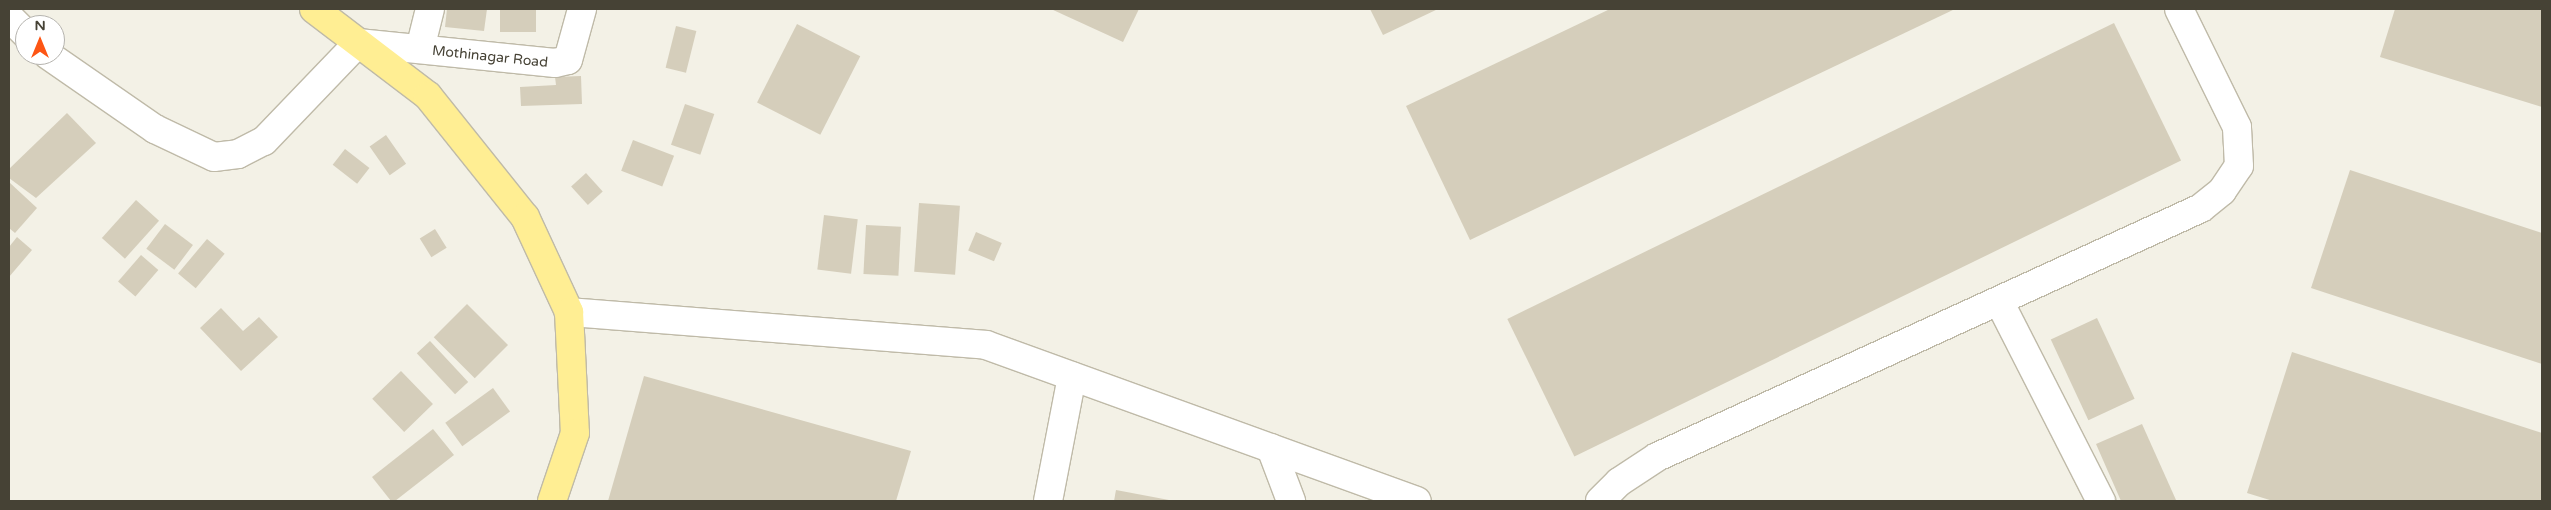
<!DOCTYPE html>
<style>
body{margin:0}
#map{position:relative;width:2551px;height:510px;overflow:hidden;background:#f3f1e6;font-family:"Varela Round",sans-serif}
div>[style]{position:absolute}
[style*='--x']{left:calc(var(--x)*1px);top:calc(var(--y)*1px);width:calc(var(--w)*1px);rotate:calc(var(--a)*1deg)}
.building>*{inset:0;background:#d5cebb;transform-origin:0 0}
.roads{filter:drop-shadow(1px 0 #bfbaa8) drop-shadow(-1px 0 #bfbaa8) drop-shadow(0 1px #bfbaa8) drop-shadow(0 -1px #bfbaa8)}
.minor>*{height:28px;margin:-14px;padding:0 14px;transform-origin:14px;border-radius:14px;background:#fff}
.major>*{height:28px;margin:-14px;padding:0 14px;transform-origin:14px;border-radius:14px;background:#ffee93}
span{translate:-50% -50%;white-space:nowrap;text-align:center;line-height:1.15;-webkit-text-stroke:4.5px #fff;paint-order:stroke}
.street-label{font-size:14px;color:#464235}
.frame{position:absolute;inset:0;border:10px solid #464235;pointer-events:none}
.north{position:absolute;left:15px;top:15px;width:50px;height:50px;box-sizing:border-box;background:#fff;border:1px solid #b5b3ae;border-radius:50%;rotate:0deg;font-size:14px;font-weight:700;line-height:20px;text-align:center;color:#464235}
.north::after{content:'';display:block;margin:auto;width:18px;height:22px;background:#fd5514;clip-path:polygon(50% 0,100% 100%,50% 72%,0 100%)}
</style>
<div id="map">
<div class="building">
<i style="clip-path:polygon(447px 9px,487px 9px,484px 31px,445px 27px)"></i>
<i style="left:500px;top:9px;width:36px;height:23px"></i>
<i style="clip-path:polygon(1051px 9px,1139px 9px,1123px 42px)"></i>
<i style="clip-path:polygon(1370px 9px,1438px 9px,1383px 35px)"></i>
<i style="clip-path:polygon(1610px 9px,1955px 9px,1470px 240px,1406px 106px)"></i>
<i style="clip-path:polygon(2395px 9px,2542px 9px,2542px 107px,2380px 57px)"></i>
<i style="left:2114px;top:23px;width:153px;height:675px;rotate:64deg"></i>
<i style="left:797px;top:24px;width:71px;height:88px;rotate:27deg"></i>
<i style="left:676px;top:26px;width:21px;height:43px;rotate:14deg"></i>
<i style="clip-path:polygon(581px 76px,582px 104px,521px 106px,520px 87px,556px 85px,555px 77px)"></i>
<i style="left:685px;top:104px;width:31px;height:43px;rotate:19deg"></i>
<i style="clip-path:polygon(67px 113px,96px 143px,36px 198px,9px 178px,9px 169px)"></i>
<i style="left:386px;top:135px;width:35px;height:20px;rotate:55deg"></i>
<i style="left:633px;top:140px;width:44px;height:33px;rotate:21deg"></i>
<i style="left:345px;top:149px;width:31px;height:20px;rotate:38deg"></i>
<i style="clip-path:polygon(2350px 170px,2542px 233px,2542px 364px,2311px 288px)"></i>
<i style="left:586px;top:173px;width:25px;height:20px;rotate:48deg"></i>
<i style="clip-path:polygon(9px 182px,37px 208px,15px 233px,9px 228px)"></i>
<i style="left:136px;top:200px;width:31px;height:51px;rotate:42deg"></i>
<i style="left:919px;top:203px;width:41px;height:69px;rotate:4deg"></i>
<i style="left:824px;top:215px;width:34px;height:55px;rotate:7deg"></i>
<i style="left:165px;top:224px;width:35px;height:31px;rotate:37deg"></i>
<i style="left:866px;top:225px;width:35px;height:49px;rotate:3deg"></i>
<i style="left:435px;top:229px;width:22px;height:18px;rotate:58deg"></i>
<i style="left:976px;top:232px;width:28px;height:20px;rotate:23deg"></i>
<i style="clip-path:polygon(17px 237px,32px 250px,9px 277px,9px 247px)"></i>
<i style="left:207px;top:239px;width:23px;height:45px;rotate:40deg"></i>
<i style="left:141px;top:255px;width:23px;height:35px;rotate:41deg"></i>
<i style="left:467px;top:304px;width:58px;height:47px;rotate:45deg"></i>
<i style="clip-path:polygon(221px 308px,243px 331px,259px 317px,278px 337px,241px 371px,200px 328px)"></i>
<i style="left:2097px;top:318px;width:89px;height:51px;rotate:65deg"></i>
<i style="left:430px;top:341px;width:56px;height:18px;rotate:47deg"></i>
<i style="clip-path:polygon(2292px 352px,2542px 433px,2542px 501px,2273px 501px,2247px 493px)"></i>
<i style="left:401px;top:371px;width:46px;height:40px;rotate:46deg"></i>
<i style="clip-path:polygon(644px 376px,911px 451px,896px 501px,608px 501px)"></i>
<i style="left:493px;top:388px;width:29px;height:59px;rotate:54deg"></i>
<i style="clip-path:polygon(2142px 424px,2176px 500px,2174px 501px,2121px 501px,2096px 444px)"></i>
<i style="clip-path:polygon(433px 429px,454px 455px,395px 501px,391px 501px,372px 477px)"></i>
<i style="clip-path:polygon(1116px 490px,1169px 500px,1169px 501px,1114px 501px)"></i>
</div>
<div class="roads">
<div class="minor">
<i style="--x:9;--y:17;--w:23;--a:45"></i>
<i style="--x:420;--y:49;--w:41;--a:-76"></i>
<i style="--x:48;--y:55;--w:130;--a:34.7"></i>
<i style="--x:155;--y:129;--w:65;--a:25.4"></i>
<i style="--x:214;--y:157;--w:24;--a:-7"></i>
<i style="--x:238;--y:154;--w:29;--a:-27"></i>
<i style="--x:264;--y:141;--w:136;--a:-46.2"></i>
<i style="--x:358;--y:43;--w:198;--a:5.8"></i>
<i style="--x:555;--y:63;--w:13;--a:-13"></i>
<i style="--x:568;--y:60;--w:53;--a:-74.6"></i>
<i style="--x:1999;--y:301;--w:225;--a:63"></i>
<i style="--x:569;--y:312;--w:418;--a:4.5"></i>
<i style="--x:986;--y:345;--w:458;--a:19.9"></i>
<i style="--x:1271;--y:448;--w:57;--a:69.3"></i>
<i style="--x:1048;--y:501;--w:127;--a:-79.1"></i>
<i style="--x:1600;--y:501;--w:27;--a:-45"></i>
<i style="--x:1619;--y:482;--w:45;--a:-33.3"></i>
<i style="--x:1657;--y:457;--w:598;--a:-24.59"></i>
<i style="--x:2201;--y:208;--w:27;--a:-39"></i>
<i style="--x:2222;--y:191;--w:30;--a:-56"></i>
<i style="--x:2239;--y:166;--w:39;--a:-93"></i>
<i style="--x:2237;--y:127;--w:131;--a:-116.2"></i>
</div>
<div class="major">
<i style="--x:314;--y:9;--w:143;--a:37.3"></i>
<i style="--x:428;--y:96;--w:155;--a:51.3"></i>
<i style="--x:525;--y:217;--w:105;--a:65.1"></i>
<i style="--x:569;--y:312;--w:121;--a:87.2"></i>
<i style="--x:575;--y:433;--w:72;--a:108.7"></i>
</div>
</div>
<div class="street-label">
<span style="left:490px;top:57px;rotate:6deg">Mothinagar Road</span>
</div>
<div class="frame"></div>
<div class="north">N</div>
</div>
